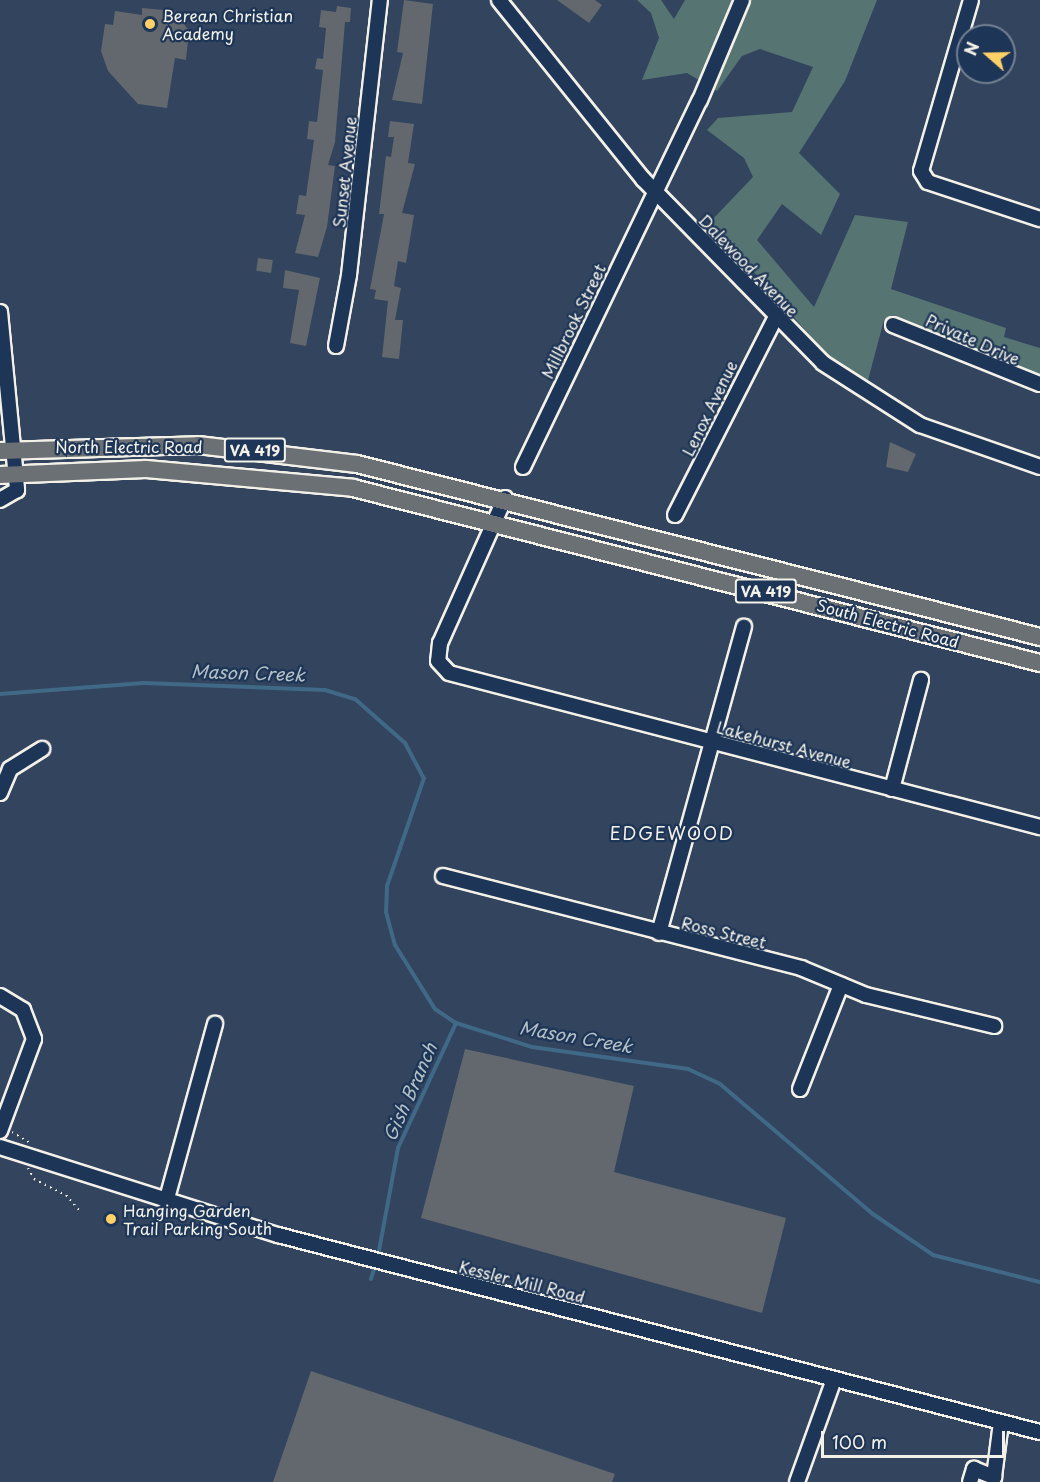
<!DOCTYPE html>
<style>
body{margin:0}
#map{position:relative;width:1040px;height:1482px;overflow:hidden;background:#32445e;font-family:"Playpen Sans",sans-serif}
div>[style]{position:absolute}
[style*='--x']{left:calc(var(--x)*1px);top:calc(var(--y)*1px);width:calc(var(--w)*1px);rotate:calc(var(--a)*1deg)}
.green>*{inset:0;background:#567472}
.stream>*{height:4px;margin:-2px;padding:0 2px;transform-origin:2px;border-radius:2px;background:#406987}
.building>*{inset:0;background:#62686d;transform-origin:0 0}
.path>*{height:2px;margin-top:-1px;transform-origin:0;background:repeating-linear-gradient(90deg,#f4f1e8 0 1.5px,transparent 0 6px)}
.roads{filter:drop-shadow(2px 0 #f4f1e8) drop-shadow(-2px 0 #f4f1e8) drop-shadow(0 2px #f4f1e8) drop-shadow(0 -2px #f4f1e8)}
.minor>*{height:14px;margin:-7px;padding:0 7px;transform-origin:7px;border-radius:7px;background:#1d3557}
.major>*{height:16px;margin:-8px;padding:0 8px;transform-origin:8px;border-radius:8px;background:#6b7074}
.dots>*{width:16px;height:16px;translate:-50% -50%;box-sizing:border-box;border:3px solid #1d3557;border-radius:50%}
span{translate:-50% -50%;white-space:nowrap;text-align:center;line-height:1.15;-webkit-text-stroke:4.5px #1d3557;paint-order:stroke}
.shield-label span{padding:2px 4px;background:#1d3557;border:2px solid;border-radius:4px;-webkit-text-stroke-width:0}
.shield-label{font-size:15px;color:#f4f1e8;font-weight:700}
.poi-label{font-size:16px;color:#f4f1e8}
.left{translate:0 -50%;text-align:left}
.street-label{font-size:16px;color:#f4f1e8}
.water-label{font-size:18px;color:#b5c1c6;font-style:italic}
.neighbourhood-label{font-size:18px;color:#f4f1e8;letter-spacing:1.5px}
.north{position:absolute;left:956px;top:24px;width:60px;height:60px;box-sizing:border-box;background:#1d3557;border:2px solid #738091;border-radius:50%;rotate:290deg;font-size:16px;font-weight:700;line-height:24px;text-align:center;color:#f4f1e8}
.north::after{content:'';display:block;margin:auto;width:21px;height:27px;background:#ffd166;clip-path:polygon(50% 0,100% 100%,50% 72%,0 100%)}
.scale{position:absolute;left:821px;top:1431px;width:184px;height:27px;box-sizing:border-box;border:3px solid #f4f1e8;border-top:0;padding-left:8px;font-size:18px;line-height:21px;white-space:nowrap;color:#f4f1e8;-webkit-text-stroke:4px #1d3557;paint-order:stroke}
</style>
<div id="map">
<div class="green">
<i style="clip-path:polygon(637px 0,661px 0,674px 19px,685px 0,877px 0,845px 81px,799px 153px,840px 194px,821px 235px,782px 204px,757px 240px,814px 307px,855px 215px,908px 222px,891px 289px,1006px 328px,1004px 337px,1040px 348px,1040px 378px,884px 320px,867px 384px,834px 363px,710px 222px,753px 177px,744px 158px,707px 130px,718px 118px,792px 112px,813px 67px,760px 49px,742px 56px,717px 91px,687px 73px,642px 80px,659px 38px,651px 13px)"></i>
</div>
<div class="stream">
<i style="--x:0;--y:694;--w:144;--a:-4.4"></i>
<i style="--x:144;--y:683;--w:181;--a:2.2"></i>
<i style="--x:325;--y:690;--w:31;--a:17"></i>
<i style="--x:355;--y:699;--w:67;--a:41.3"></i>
<i style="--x:405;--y:743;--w:40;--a:62"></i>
<i style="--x:424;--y:778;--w:114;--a:108.9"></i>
<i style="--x:387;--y:886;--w:26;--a:92"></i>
<i style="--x:386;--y:912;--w:34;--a:75"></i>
<i style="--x:395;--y:945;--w:75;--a:58"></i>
<i style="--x:435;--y:1009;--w:25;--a:34"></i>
<i style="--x:456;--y:1023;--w:80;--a:17.5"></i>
<i style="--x:532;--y:1047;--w:158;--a:8"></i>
<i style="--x:688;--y:1069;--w:35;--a:25"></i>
<i style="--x:720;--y:1084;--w:201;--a:40.4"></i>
<i style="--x:873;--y:1214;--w:73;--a:34.3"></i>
<i style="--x:933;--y:1255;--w:110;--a:14.2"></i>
<i style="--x:378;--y:1256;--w:110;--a:-79.5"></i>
<i style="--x:398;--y:1148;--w:138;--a:-65.1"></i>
<i style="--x:371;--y:1279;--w:17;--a:-73"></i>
</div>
<div class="building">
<i style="clip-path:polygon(404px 0,433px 4px,422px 104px,392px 100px,403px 53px,397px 52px)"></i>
<i style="clip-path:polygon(557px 0,595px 0,602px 5px,589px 23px)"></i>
<i style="clip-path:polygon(337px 6px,351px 8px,350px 22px,345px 22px,335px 142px,328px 165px,335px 166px,327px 227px,318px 257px,295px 253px,305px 215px,296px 214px,299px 195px,306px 196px,314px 140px,307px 139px,309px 121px,317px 122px,323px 70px,315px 69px,317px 58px,323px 59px,326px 28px,319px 27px,321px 10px,336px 12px)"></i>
<i style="clip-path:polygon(142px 8px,175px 11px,189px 31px,186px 60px,175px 58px,167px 108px,138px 104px,108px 71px,101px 51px,105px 24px,113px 25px,115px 11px,142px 15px)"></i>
<i style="clip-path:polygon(390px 121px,414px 124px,408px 163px,415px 164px,402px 213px,414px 215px,406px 263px,398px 261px,394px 286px,401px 288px,395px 320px,403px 320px,399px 359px,382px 357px,388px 301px,374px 299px,376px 290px,370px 289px,384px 214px,379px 214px,386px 156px,391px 157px,394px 137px,388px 137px)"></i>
<i style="left:258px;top:258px;width:15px;height:13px;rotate:8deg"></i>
<i style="clip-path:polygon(285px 270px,320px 278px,306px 346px,290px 343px,299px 290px,283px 288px)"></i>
<i style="clip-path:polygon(890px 442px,916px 454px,908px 472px,886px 467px)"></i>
<i style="clip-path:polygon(465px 1049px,634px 1086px,614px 1172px,786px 1218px,762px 1313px,421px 1218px)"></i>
<i style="clip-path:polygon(311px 1371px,615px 1474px,612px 1482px,273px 1482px)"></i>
</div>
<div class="path">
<i style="--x:12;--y:1132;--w:21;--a:31"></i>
<i style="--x:28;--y:1168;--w:13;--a:61"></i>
<i style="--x:34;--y:1179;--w:36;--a:27"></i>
<i style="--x:66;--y:1195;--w:20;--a:49"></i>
</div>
<div class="roads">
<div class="minor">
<i style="--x:499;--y:0;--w:230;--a:51.2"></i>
<i style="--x:643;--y:179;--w:257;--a:45.6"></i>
<i style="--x:823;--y:363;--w:115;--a:32.6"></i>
<i style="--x:920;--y:425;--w:127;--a:19.3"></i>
<i style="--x:971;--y:0;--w:178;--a:106.3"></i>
<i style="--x:921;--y:171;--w:13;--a:58"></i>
<i style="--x:928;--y:182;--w:118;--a:18.3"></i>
<i style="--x:0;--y:312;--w:179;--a:84.5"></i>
<i style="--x:17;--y:490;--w:20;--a:150"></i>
<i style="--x:893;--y:325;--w:158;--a:21.9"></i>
<i style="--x:336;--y:346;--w:72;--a:-79.6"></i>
<i style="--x:349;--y:275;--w:277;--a:-83.6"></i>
<i style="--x:523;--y:467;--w:407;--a:-64.3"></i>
<i style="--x:700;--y:100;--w:108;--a:-67.2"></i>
<i style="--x:505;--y:498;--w:159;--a:114.1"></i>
<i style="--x:440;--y:643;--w:18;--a:96"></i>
<i style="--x:438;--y:661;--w:16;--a:47"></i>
<i style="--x:449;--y:673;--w:611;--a:14.61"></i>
<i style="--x:675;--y:515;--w:222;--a:-63"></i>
<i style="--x:892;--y:789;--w:113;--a:-75.1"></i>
<i style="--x:0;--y:793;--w:26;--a:-67"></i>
<i style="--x:10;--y:769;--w:38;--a:-32"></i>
<i style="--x:443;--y:876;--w:370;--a:14.4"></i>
<i style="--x:801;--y:968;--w:70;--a:22.6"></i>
<i style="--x:866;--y:995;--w:132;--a:13.6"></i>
<i style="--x:659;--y:933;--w:318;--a:-74.5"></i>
<i style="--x:0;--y:996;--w:27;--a:31"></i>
<i style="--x:23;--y:1010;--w:31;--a:69"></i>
<i style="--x:34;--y:1039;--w:98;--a:110.3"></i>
<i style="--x:800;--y:1089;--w:112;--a:-68.5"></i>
<i style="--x:0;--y:1147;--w:292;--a:17.6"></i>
<i style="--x:278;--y:1235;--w:787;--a:14.5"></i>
<i style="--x:166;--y:1202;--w:185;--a:-74.6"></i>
<i style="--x:797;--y:1482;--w:109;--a:-70.2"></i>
<i style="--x:970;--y:1482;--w:14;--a:-73"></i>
<i style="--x:974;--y:1469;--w:22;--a:22"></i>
<i style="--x:994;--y:1477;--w:55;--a:-82.7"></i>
</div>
<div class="major">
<i style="--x:0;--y:451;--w:198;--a:-1.7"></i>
<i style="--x:198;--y:445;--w:160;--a:6.8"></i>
<i style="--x:357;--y:464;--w:705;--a:14.21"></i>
<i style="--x:0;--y:475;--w:146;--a:-2.4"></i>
<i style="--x:146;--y:469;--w:208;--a:5.2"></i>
<i style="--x:353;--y:488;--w:709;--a:14.29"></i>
</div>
</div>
<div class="dots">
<i style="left:150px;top:24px;background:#ffd166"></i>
<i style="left:111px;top:1219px;background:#ffd166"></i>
</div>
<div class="shield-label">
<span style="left:255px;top:450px">VA 419</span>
<span style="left:766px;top:591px">VA 419</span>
</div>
<div class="poi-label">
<span class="left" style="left:162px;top:24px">Berean Christian<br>Academy</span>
<span class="left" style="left:123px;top:1219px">Hanging Garden<br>Trail Parking South</span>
</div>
<div class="street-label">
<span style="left:344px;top:172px;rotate:-84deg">Sunset Avenue</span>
<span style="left:749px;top:265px;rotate:46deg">Dalewood Avenue</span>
<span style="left:573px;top:321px;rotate:-64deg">Millbrook Street</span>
<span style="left:973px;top:339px;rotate:24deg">Private Drive</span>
<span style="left:709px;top:408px;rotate:-64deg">Lenox Avenue</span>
<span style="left:129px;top:446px">North Electric Road</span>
<span style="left:888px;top:623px;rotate:15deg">South Electric Road</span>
<span style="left:784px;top:744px;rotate:15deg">Lakehurst Avenue</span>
<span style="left:724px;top:932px;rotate:14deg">Ross Street</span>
<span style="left:522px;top:1281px;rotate:14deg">Kessler Mill Road</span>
</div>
<div class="water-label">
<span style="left:248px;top:673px;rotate:2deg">Mason Creek</span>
<span style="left:576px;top:1037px;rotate:10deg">Mason Creek</span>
<span style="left:410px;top:1092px;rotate:-66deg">Gish Branch</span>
</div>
<div class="neighbourhood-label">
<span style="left:672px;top:833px">EDGEWOOD</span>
</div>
<div class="north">N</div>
<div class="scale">100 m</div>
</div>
